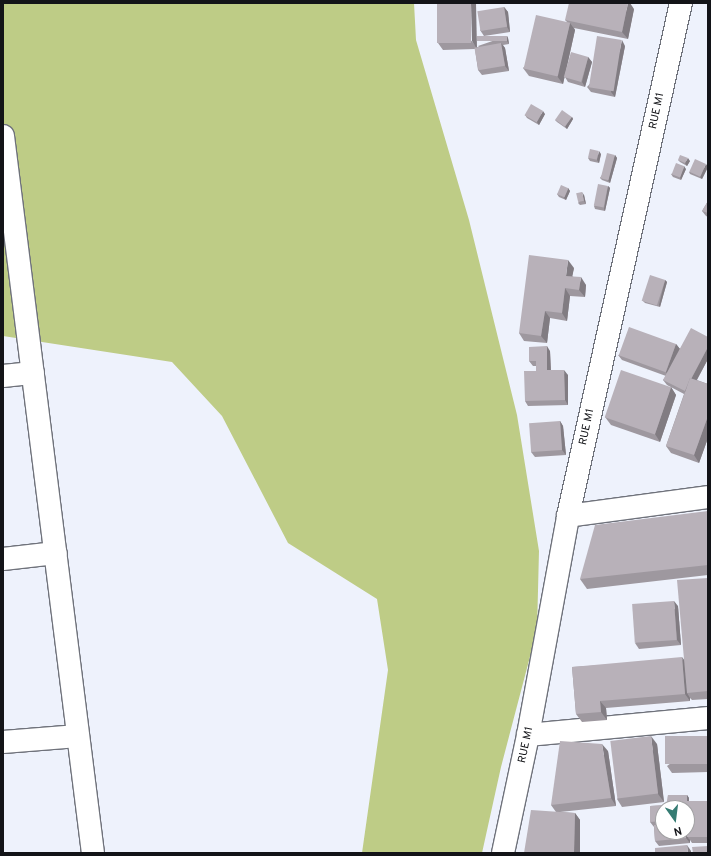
<!DOCTYPE html>
<style>
body{margin:0}
#map{position:relative;width:711px;height:856px;overflow:hidden;background:#eef2fc;font-family:Overpass,sans-serif}
div>[style]{position:absolute}
[style*='--x']{left:calc(var(--x)*1px);top:calc(var(--y)*1px);width:calc(var(--w)*1px);rotate:calc(var(--a)*1deg)}
.green>*{inset:0;background:#becc86}
.roads{filter:drop-shadow(1px 0 #6f727b) drop-shadow(-1px 0 #6f727b) drop-shadow(0 1px #6f727b) drop-shadow(0 -1px #6f727b)}
.minor>*{height:22px;margin:-11px;padding:0 11px;transform-origin:11px;border-radius:11px;background:#fff}
.wall>*{inset:0;background:#9e989f}
.shaded-wall>*{inset:0;background:#817c82}
.building>*{inset:0;background:#b8b1b9;transform-origin:0 0}
span{translate:-50% -50%;white-space:nowrap;text-align:center;line-height:1.15;-webkit-text-stroke:4px #fff;paint-order:stroke}
.street-label{font-size:11px;color:#131418}
.frame{position:absolute;inset:0;border:4px solid #131418;pointer-events:none}
.north{position:absolute;left:655px;top:800px;width:40px;height:40px;box-sizing:border-box;background:#fff;border:1px solid #a1a1a3;border-radius:50%;rotate:166deg;font-size:11px;font-weight:700;line-height:16px;text-align:center;color:#131418}
.north::after{content:'';display:block;margin:auto;width:14px;height:18px;background:#367c73;clip-path:polygon(50% 0,100% 100%,50% 72%,0 100%)}
</style>
<div id="map">
<div class="green">
<i style="clip-path:polygon(3px 3px,414px 3px,416px 40px,469px 220px,517px 415px,539px 551px,537px 630px,501px 767px,482px 853px,362px 853px,388px 670px,377px 599px,288px 543px,222px 416px,172px 362px,3px 336px)"></i>
</div>
<div class="roads">
<div class="minor">
<i style="--x:3;--y:136;--w:723;--a:82.85"></i>
<i style="--x:3;--y:376;--w:30;--a:-6"></i>
<i style="--x:568;--y:516;--w:141;--a:-7.7"></i>
<i style="--x:3;--y:559;--w:53;--a:-6.5"></i>
<i style="--x:528;--y:735;--w:181;--a:-5.4"></i>
<i style="--x:3;--y:742;--w:75;--a:-4.6"></i>
<i style="--x:503;--y:853;--w:121;--a:-78"></i>
<i style="--x:528;--y:735;--w:223;--a:-79.6"></i>
<i style="--x:568;--y:516;--w:525;--a:-77.58"></i>
</div>
</div>
<div class="wall">
<i style="clip-path:polygon(437px 3px,477px 47px,479px 47px,478px 46px,507px 36px,508px 38px,509px 44px,503px 45px,505px 48px,509px 71px,482px 75px,478px 70px,475px 49px,443px 50px,438px 43px)"></i>
<i style="clip-path:polygon(504px 7px,508px 12px,510px 32px,484px 36px,480px 30px)"></i>
<i style="clip-path:polygon(634px 9px,628px 39px,574px 28px,575px 30px,563px 84px,529px 76px,523px 68px,567px 22px,565px 20px)"></i>
<i style="clip-path:polygon(625px 46px,615px 97px,591px 92px,587px 87px)"></i>
<i style="clip-path:polygon(588px 57px,592px 62px,585px 87px,568px 82px,565px 77px)"></i>
<i style="clip-path:polygon(545px 114px,539px 125px,527px 118px,525px 115px)"></i>
<i style="clip-path:polygon(572px 117px,573px 119px,567px 129px,557px 122px,555px 120px)"></i>
<i style="clip-path:polygon(601px 154px,599px 163px,590px 161px,588px 158px)"></i>
<i style="clip-path:polygon(615px 155px,617px 158px,610px 183px,602px 180px,600px 178px)"></i>
<i style="clip-path:polygon(678px 160px,690px 161px,687px 166px,680px 162px)"></i>
<i style="clip-path:polygon(708px 167px,702px 179px,690px 174px,689px 172px)"></i>
<i style="clip-path:polygon(686px 169px,681px 180px,673px 177px,671px 174px)"></i>
<i style="clip-path:polygon(608px 186px,610px 188px,605px 211px,595px 209px,594px 206px)"></i>
<i style="clip-path:polygon(568px 188px,570px 191px,566px 200px,559px 197px,557px 194px)"></i>
<i style="clip-path:polygon(584px 195px,586px 204px,580px 205px,578px 203px)"></i>
<i style="clip-path:polygon(708px 201px,708px 217px,706px 216px,702px 211px)"></i>
<i style="clip-path:polygon(574px 268px,572px 276px,586px 285px,585px 297px,570px 296px,567px 321px,550px 318px,547px 343px,524px 341px,519px 333px)"></i>
<i style="clip-path:polygon(665px 280px,667px 282px,660px 307px,645px 303px,643px 301px)"></i>
<i style="clip-path:polygon(708px 337px,708px 359px,697px 380px,708px 384px,708px 438px,699px 463px,671px 453px,666px 446px,684px 394px,667px 385px,663px 380px,666px 376px,622px 360px,618px 355px,676px 344px,680px 349px)"></i>
<i style="clip-path:polygon(550px 351px,551px 370px,568px 375px,568px 405px,528px 406px,525px 401px,536px 371px,536px 366px,533px 366px,529px 361px)"></i>
<i style="clip-path:polygon(671px 387px,676px 395px,660px 442px,611px 425px,605px 417px)"></i>
<i style="clip-path:polygon(560px 421px,563px 426px,566px 455px,535px 457px,531px 452px)"></i>
<i style="clip-path:polygon(708px 511px,708px 575px,587px 589px,580px 579px)"></i>
<i style="clip-path:polygon(708px 578px,708px 699px,692px 700px,690px 698px,690px 701px,606px 708px,607px 720px,582px 722px,576px 714px,572px 667px,684px 660px)"></i>
<i style="clip-path:polygon(678px 606px,681px 645px,639px 649px,635px 643px)"></i>
<i style="clip-path:polygon(708px 736px,708px 772px,672px 773px,667px 766px)"></i>
<i style="clip-path:polygon(657px 744px,664px 802px,622px 807px,617px 799px)"></i>
<i style="clip-path:polygon(608px 751px,616px 806px,560px 812px,575px 813px,580px 820px,580px 853px,524px 853px,556px 812px,551px 805px)"></i>
<i style="clip-path:polygon(evenodd,668px 795px,687px 795px,689px 798px,689px 801px,708px 801px,708px 843px,692px 843px,690px 840px,690px 843px,659px 846px,655px 841px,654px 827px,650px 822px,650px 806px,668px 805px,667px 804px,668px 795px,686px 807px,687px 807px,687px 832px,663px 832px,663px 808px,686px 808px,686px 807px)"></i>
</div>
<div class="shaded-wall">
<i style="clip-path:polygon(471px 3px,476px 3px,477px 49px,472px 41px)"></i>
<i style="clip-path:polygon(628px 3px,630px 3px,634px 9px,628px 39px,622px 32px)"></i>
<i style="clip-path:polygon(504px 7px,508px 12px,510px 32px,507px 27px)"></i>
<i style="clip-path:polygon(570px 23px,575px 30px,563px 84px,557px 76px)"></i>
<i style="clip-path:polygon(507px 36px,508px 38px,509px 44px,507px 41px)"></i>
<i style="clip-path:polygon(622px 40px,625px 46px,615px 97px,611px 92px)"></i>
<i style="clip-path:polygon(501px 43px,505px 48px,509px 71px,505px 66px)"></i>
<i style="clip-path:polygon(588px 57px,592px 62px,585px 87px,582px 82px)"></i>
<i style="clip-path:polygon(543px 111px,545px 114px,539px 125px,537px 122px)"></i>
<i style="clip-path:polygon(572px 117px,573px 119px,567px 129px,565px 126px)"></i>
<i style="clip-path:polygon(599px 151px,601px 154px,599px 163px,597px 160px)"></i>
<i style="clip-path:polygon(615px 155px,617px 158px,610px 183px,608px 180px)"></i>
<i style="clip-path:polygon(688px 158px,690px 161px,687px 166px,685px 163px)"></i>
<i style="clip-path:polygon(706px 164px,708px 167px,702px 179px,700px 177px)"></i>
<i style="clip-path:polygon(684px 166px,686px 169px,681px 180px,680px 177px)"></i>
<i style="clip-path:polygon(608px 186px,610px 188px,605px 211px,604px 209px)"></i>
<i style="clip-path:polygon(568px 188px,570px 191px,566px 200px,564px 198px)"></i>
<i style="clip-path:polygon(582px 192px,584px 195px,586px 204px,584px 201px)"></i>
<i style="clip-path:polygon(568px 260px,574px 268px,571px 283px,566px 276px)"></i>
<i style="clip-path:polygon(581px 277px,586px 285px,585px 297px,579px 290px)"></i>
<i style="clip-path:polygon(665px 280px,667px 282px,660px 307px,659px 305px)"></i>
<i style="clip-path:polygon(565px 288px,570px 296px,567px 321px,562px 313px)"></i>
<i style="clip-path:polygon(545px 311px,550px 318px,547px 343px,541px 336px)"></i>
<i style="clip-path:polygon(676px 344px,680px 349px,670px 377px,666px 372px)"></i>
<i style="clip-path:polygon(547px 346px,550px 351px,551px 375px,547px 370px)"></i>
<i style="clip-path:polygon(708px 347px,708px 359px,688px 396px,685px 391px)"></i>
<i style="clip-path:polygon(564px 370px,568px 375px,568px 405px,565px 400px)"></i>
<i style="clip-path:polygon(671px 387px,676px 395px,660px 442px,655px 434px)"></i>
<i style="clip-path:polygon(708px 416px,708px 438px,699px 463px,694px 455px)"></i>
<i style="clip-path:polygon(560px 421px,563px 426px,566px 455px,562px 450px)"></i>
<i style="clip-path:polygon(674px 601px,678px 606px,681px 645px,677px 640px)"></i>
<i style="clip-path:polygon(682px 657px,688px 665px,687px 693px,690px 698px,690px 701px,685px 694px)"></i>
<i style="clip-path:polygon(600px 701px,606px 708px,607px 720px,601px 712px)"></i>
<i style="clip-path:polygon(651px 736px,657px 744px,664px 802px,658px 794px)"></i>
<i style="clip-path:polygon(602px 744px,608px 751px,616px 806px,611px 798px)"></i>
<i style="clip-path:polygon(687px 795px,689px 798px,689px 807px,687px 805px)"></i>
<i style="clip-path:polygon(575px 813px,580px 820px,580px 853px,574px 853px)"></i>
<i style="clip-path:polygon(687px 825px,689px 828px,688px 838px,690px 840px,690px 843px,686px 838px,686px 832px,687px 832px)"></i>
<i style="clip-path:polygon(687px 845px,691px 851px,691px 853px,688px 853px)"></i>
</div>
<div class="building">
<i style="left:437px;top:3px;width:34px;height:40px"></i>
<i style="clip-path:polygon(569px 3px,628px 3px,622px 32px,565px 20px)"></i>
<i style="left:504px;top:7px;width:20px;height:27px;rotate:81deg"></i>
<i style="left:536px;top:15px;width:35px;height:55px;rotate:13deg"></i>
<i style="left:507px;top:36px;width:5px;height:30px;rotate:90deg"></i>
<i style="left:597px;top:36px;width:25px;height:52px;rotate:9deg"></i>
<i style="left:501px;top:43px;width:23px;height:27px;rotate:80deg"></i>
<i style="left:571px;top:52px;width:18px;height:26px;rotate:16deg"></i>
<i style="left:531px;top:104px;width:14px;height:13px;rotate:30deg"></i>
<i style="left:562px;top:110px;width:12px;height:12px;rotate:35deg"></i>
<i style="left:590px;top:149px;width:9px;height:9px;rotate:13deg"></i>
<i style="left:607px;top:153px;width:8px;height:26px;rotate:14deg"></i>
<i style="clip-path:polygon(680px 155px,688px 158px,685px 163px,678px 160px)"></i>
<i style="left:695px;top:159px;width:12px;height:14px;rotate:24deg"></i>
<i style="left:676px;top:163px;width:9px;height:12px;rotate:21deg"></i>
<i style="left:598px;top:184px;width:10px;height:22px;rotate:11deg"></i>
<i style="left:561px;top:185px;width:8px;height:10px;rotate:23deg"></i>
<i style="left:582px;top:192px;width:9px;height:6px;rotate:77deg"></i>
<i style="clip-path:polygon(708px 201px,708px 213px,702px 211px)"></i>
<i style="clip-path:polygon(529px 255px,568px 260px,566px 276px,581px 277px,579px 290px,565px 288px,562px 313px,545px 311px,541px 336px,519px 333px)"></i>
<i style="left:650px;top:275px;width:16px;height:27px;rotate:18deg"></i>
<i style="left:629px;top:327px;width:50px;height:30px;rotate:20deg"></i>
<i style="clip-path:polygon(691px 328px,708px 337px,708px 347px,691px 379px,690px 378px,685px 391px,663px 380px)"></i>
<i style="clip-path:polygon(547px 346px,547px 370px,564px 370px,565px 400px,525px 401px,524px 371px,536px 371px,536px 361px,529px 361px,529px 347px)"></i>
<i style="left:621px;top:370px;width:53px;height:50px;rotate:19deg"></i>
<i style="clip-path:polygon(690px 378px,708px 384px,708px 416px,694px 455px,666px 446px)"></i>
<i style="left:560px;top:421px;width:29px;height:31px;rotate:86deg"></i>
<i style="clip-path:polygon(708px 511px,708px 565px,580px 579px,595px 525px)"></i>
<i style="clip-path:polygon(708px 578px,708px 691px,687px 693px,677px 580px)"></i>
<i style="left:674px;top:601px;width:39px;height:42px;rotate:86deg"></i>
<i style="clip-path:polygon(682px 657px,685px 694px,600px 701px,601px 712px,576px 714px,572px 667px)"></i>
<i style="left:651px;top:736px;width:58px;height:41px;rotate:83deg"></i>
<i style="left:708px;top:736px;width:28px;height:43px;rotate:90deg"></i>
<i style="clip-path:polygon(560px 741px,602px 744px,611px 798px,551px 805px)"></i>
<i style="clip-path:polygon(668px 795px,687px 795px,687px 805px,667px 804px)"></i>
<i style="left:708px;top:801px;width:36px;height:21px;rotate:90deg"></i>
<i style="clip-path:polygon(684px 804px,684px 808px,663px 808px,663px 821px,650px 822px,650px 806px)"></i>
<i style="clip-path:polygon(531px 810px,575px 813px,574px 853px,524px 853px)"></i>
<i style="clip-path:polygon(663px 824px,663px 832px,686px 832px,686px 838px,655px 841px,654px 825px)"></i>
<i style="clip-path:polygon(687px 845px,688px 853px,655px 853px,655px 848px)"></i>
<i style="clip-path:polygon(708px 846px,708px 853px,693px 853px,692px 847px)"></i>
</div>
<div class="street-label">
<span style="left:657px;top:111px;rotate:-78deg">RUE M1</span>
<span style="left:587px;top:427px;rotate:-78deg">RUE M1</span>
<span style="left:526px;top:745px;rotate:-78deg">RUE M1</span>
</div>
<div class="frame"></div>
<div class="north">N</div>
</div>
